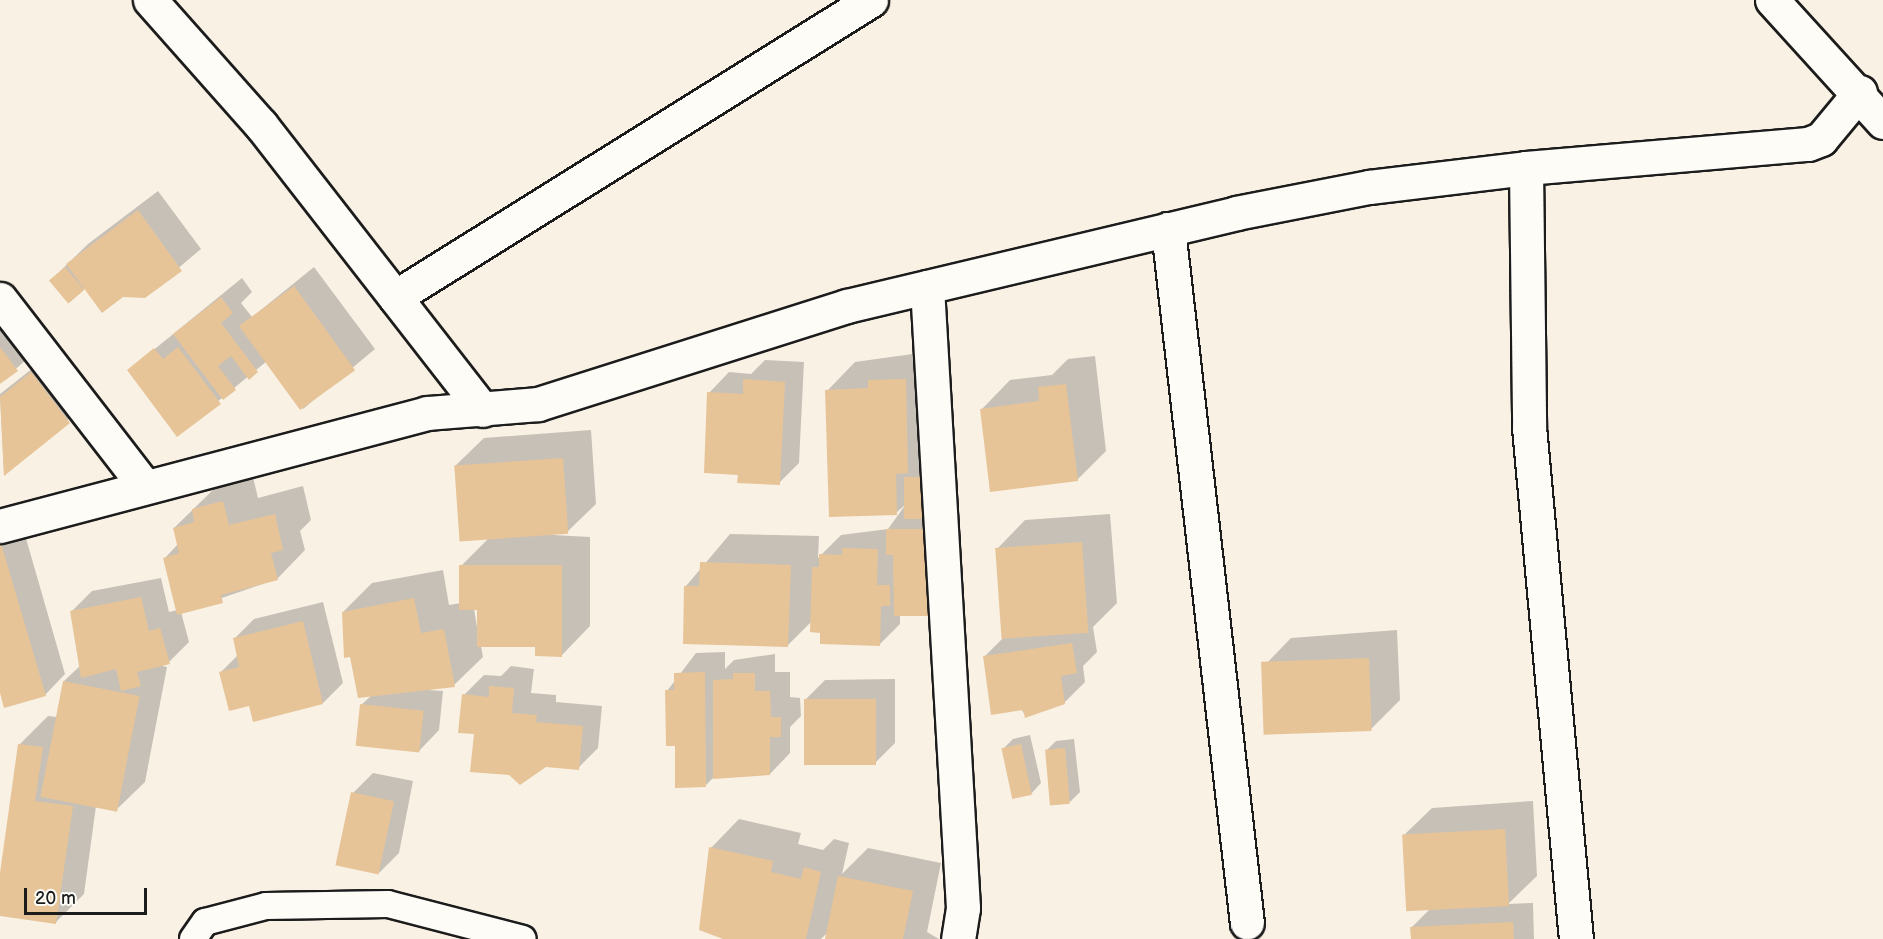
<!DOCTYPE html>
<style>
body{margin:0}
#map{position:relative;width:1883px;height:939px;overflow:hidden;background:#f9f1e4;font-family:"Balsamiq Sans",sans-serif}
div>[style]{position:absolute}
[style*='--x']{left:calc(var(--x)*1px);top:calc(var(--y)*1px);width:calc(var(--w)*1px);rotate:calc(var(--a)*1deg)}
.shadow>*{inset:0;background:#0003}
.building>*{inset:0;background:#e7c498;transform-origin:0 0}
.roads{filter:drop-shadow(2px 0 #1c1c1c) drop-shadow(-2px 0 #1c1c1c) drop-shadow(0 2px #1c1c1c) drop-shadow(0 -2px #1c1c1c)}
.service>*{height:26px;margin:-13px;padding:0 13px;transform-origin:13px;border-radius:13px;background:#fdfcf7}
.minor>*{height:33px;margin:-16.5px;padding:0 16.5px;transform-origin:16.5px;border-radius:16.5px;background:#fdfcf7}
.tertiary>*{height:33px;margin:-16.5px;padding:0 16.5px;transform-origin:16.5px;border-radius:16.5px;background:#fdfcf7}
span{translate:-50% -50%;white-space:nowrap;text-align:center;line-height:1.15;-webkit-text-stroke:4.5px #fdfcf7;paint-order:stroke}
.scale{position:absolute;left:24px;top:888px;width:123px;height:27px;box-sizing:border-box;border:3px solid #1c1c1c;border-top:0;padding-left:8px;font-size:18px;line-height:21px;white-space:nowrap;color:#1c1c1c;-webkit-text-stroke:4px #fdfcf7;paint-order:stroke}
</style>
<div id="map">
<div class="shadow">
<i style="clip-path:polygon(158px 191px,201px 249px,145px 296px,85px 288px,70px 302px,51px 280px,88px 244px)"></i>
<i style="clip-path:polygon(314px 267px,375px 349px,303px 409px,267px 361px,177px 435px,129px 370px,242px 278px,252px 292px,241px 303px,252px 317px)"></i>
<i style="clip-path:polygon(0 320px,37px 350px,0 383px)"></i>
<i style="clip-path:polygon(934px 351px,948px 594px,928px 614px,900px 615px,900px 624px,880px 644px,822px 631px,812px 621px,788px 645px,686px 586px,730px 534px,819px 536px,818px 558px,841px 535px,888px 529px,906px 504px,896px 513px,827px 391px,855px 362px)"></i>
<i style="clip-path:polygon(52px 353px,89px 402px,4px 473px,0 394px)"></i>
<i style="clip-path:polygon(1095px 356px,1106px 451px,1077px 480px,982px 409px,1010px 380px,1052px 375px,1068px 359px)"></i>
<i style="clip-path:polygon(765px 360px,804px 362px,799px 463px,779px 483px,709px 393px,729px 372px,751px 374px)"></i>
<i style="clip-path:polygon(evenodd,591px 430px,596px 504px,567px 532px,535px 534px,590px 537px,590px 626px,562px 655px,537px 646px,481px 646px,483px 657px,454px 685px,428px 690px,443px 691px,439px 730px,419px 751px,361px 705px,372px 695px,343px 612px,372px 583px,443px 570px,449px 605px,461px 603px,461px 566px,489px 538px,455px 466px,484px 438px,591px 430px,474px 609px,479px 609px,477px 627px,474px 609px)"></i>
<i style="clip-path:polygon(252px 473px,258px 498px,303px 486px,311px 520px,300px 531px,305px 550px,277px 579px,181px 612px,189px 642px,169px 662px,157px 665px,167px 667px,145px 782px,116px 810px,96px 806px,84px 894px,56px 922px,0 915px,20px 744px,48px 716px,57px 717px,64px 681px,81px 665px,72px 611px,92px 591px,161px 578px,169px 612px,178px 610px,165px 558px,178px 544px,174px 528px,222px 481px)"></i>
<i style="clip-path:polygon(19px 514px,65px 674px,45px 695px,0 687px,0 520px)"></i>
<i style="clip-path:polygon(1110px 514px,1117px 603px,1093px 627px,1097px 652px,1083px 666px,1085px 682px,1065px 702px,1026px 716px,984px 657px,1003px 638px,997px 549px,1025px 520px)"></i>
<i style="clip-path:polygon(323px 602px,343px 683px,323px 703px,221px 672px,238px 655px,234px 639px,254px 619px)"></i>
<i style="clip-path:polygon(1397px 630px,1400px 700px,1371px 729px,1263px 667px,1291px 638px)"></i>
<i style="clip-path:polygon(725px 652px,725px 669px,734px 660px,775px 654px,775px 672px,790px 672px,790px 697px,800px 698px,801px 716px,790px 727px,790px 753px,770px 774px,714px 777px,706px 785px,676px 745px,667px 691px,696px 653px)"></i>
<i style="clip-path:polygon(511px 666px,534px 669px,531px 693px,556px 695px,556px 702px,602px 706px,598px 748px,578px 768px,475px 733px,464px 695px,484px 675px,501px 676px)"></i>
<i style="clip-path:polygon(895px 679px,895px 743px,875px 763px,805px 700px,825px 680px)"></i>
<i style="clip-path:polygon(1030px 735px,1041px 783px,1031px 794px,1003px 749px,1013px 739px)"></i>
<i style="clip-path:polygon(1074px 739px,1080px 792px,1070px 802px,1046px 751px,1056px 741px)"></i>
<i style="clip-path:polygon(373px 773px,413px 781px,399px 853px,379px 873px,353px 793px)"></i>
<i style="clip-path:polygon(1533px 801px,1537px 876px,1508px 904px,1533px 903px,1534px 939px,1413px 939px,1412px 927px,1432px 907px,1403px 836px,1432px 808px)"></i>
<i style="clip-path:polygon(739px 819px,801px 833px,798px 844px,823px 850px,834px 839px,849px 843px,842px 874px,868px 848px,941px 863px,927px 932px,939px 939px,827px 939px,828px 932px,821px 939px,725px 939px,711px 848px)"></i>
</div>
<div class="building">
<i style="clip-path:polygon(138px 210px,182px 271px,145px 298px,123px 297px,102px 313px,66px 264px)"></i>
<i style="left:65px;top:267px;width:30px;height:21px;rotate:50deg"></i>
<i style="left:294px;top:286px;width:104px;height:68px;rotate:54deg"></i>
<i style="clip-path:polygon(221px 297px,233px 313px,221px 323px,258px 372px,249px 380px,231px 356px,218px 366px,236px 390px,223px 400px,173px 334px)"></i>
<i style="clip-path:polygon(0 347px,18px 371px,0 384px)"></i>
<i style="clip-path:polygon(178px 347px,221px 404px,177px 437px,127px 370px,154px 348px,163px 359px)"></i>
<i style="clip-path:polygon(31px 372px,70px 423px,4px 476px,0 397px)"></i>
<i style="clip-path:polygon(743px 379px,785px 382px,780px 485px,737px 483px,738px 475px,704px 473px,707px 392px,743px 394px)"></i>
<i style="clip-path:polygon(906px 379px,908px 473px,896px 474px,897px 515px,829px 517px,825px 390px,868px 388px,868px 380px)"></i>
<i style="clip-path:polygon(1066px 384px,1078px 481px,990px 492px,980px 409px,1039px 401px,1038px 387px)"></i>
<i style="left:563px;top:458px;width:76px;height:109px;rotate:86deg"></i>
<i style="left:922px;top:477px;width:42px;height:18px;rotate:90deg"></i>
<i style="clip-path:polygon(223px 501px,229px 525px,275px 514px,283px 550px,271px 553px,278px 580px,221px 595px,223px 603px,177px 615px,163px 558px,179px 553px,173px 528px,194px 522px,192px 509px)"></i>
<i style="clip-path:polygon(886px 529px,928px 529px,929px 616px,894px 616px,893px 555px,886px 555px)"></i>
<i style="clip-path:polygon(0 540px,46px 696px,4px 708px,0 693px)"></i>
<i style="left:1082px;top:542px;width:91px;height:87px;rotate:86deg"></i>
<i style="clip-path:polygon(842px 548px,878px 549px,877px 585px,890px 585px,890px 606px,881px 606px,880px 646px,820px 644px,820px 633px,810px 632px,812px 567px,819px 567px,819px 554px,842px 555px)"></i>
<i style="clip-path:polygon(700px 562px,791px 565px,788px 647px,683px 644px,684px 586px,699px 586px)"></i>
<i style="clip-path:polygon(459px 565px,562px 565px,562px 657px,535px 656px,535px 647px,477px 647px,477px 610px,459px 610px)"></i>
<i style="clip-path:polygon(141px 597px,149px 631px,160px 628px,170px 664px,137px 672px,141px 686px,121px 691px,116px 669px,81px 678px,70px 611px)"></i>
<i style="clip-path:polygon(414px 598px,421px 633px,444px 629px,455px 687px,358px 698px,350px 657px,344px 658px,342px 612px)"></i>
<i style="clip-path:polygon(303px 621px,323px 704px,253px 722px,249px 706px,229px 711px,219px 672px,239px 667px,233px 638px)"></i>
<i style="clip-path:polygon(1072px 643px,1077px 673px,1061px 676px,1065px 704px,1025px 718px,1023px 710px,991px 715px,983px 656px)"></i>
<i style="left:1369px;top:658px;width:73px;height:108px;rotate:88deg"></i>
<i style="clip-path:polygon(705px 672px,706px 787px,675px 788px,675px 746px,666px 746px,665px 690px,674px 690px,674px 673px)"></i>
<i style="clip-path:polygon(733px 673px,755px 673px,755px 691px,770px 691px,771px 717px,781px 717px,781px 737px,770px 737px,770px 775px,713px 779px,713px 680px,733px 679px)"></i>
<i style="left:63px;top:681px;width:78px;height:118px;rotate:11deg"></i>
<i style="clip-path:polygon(489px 686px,514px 688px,512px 713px,537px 715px,536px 722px,583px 726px,579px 770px,546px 767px,520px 785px,509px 775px,470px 772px,474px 734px,458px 733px,462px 694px,489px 697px)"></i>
<i style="left:804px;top:699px;width:72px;height:66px"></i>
<i style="left:360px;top:704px;width:64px;height:42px;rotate:6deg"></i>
<i style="clip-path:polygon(18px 744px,43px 747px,35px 801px,73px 806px,56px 924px,0 916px,0 873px)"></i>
<i style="left:1021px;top:744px;width:52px;height:20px;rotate:78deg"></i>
<i style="left:1065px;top:748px;width:56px;height:20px;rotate:85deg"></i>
<i style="left:351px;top:792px;width:44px;height:75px;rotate:12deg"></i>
<i style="left:1505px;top:829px;width:77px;height:103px;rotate:87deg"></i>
<i style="clip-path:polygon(709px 847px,773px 861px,771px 872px,801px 879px,804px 867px,821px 872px,806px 939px,723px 939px,699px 930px)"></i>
<i style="clip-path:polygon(838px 876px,913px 891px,903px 939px,825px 939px)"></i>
<i style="clip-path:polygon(1513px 922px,1514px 939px,1411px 939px,1410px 927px)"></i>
</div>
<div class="roads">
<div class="service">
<i style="--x:193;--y:939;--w:21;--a:-55"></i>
<i style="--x:205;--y:922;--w:63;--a:-14.7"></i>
<i style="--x:266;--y:906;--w:122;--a:-0.9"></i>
<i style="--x:388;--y:904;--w:139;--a:14.5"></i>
</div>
<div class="minor">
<i style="--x:150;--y:0;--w:167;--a:48.4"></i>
<i style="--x:261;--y:125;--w:361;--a:52.1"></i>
<i style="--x:1526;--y:168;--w:259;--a:89.3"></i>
<i style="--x:1529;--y:427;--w:514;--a:84.76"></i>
<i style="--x:1168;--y:229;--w:698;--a:83.51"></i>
<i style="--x:927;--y:287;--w:622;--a:86.68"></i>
<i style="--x:963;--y:908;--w:31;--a:99"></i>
<i style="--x:395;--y:297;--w:561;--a:-31.96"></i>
<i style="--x:0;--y:299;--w:235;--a:52.3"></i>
<i style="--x:0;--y:526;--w:442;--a:-14.8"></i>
<i style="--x:427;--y:413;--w:111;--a:-4.6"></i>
<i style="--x:538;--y:404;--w:324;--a:-17.6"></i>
<i style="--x:847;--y:306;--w:400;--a:-13.4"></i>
<i style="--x:1236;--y:213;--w:136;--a:-11.1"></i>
<i style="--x:1369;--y:187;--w:158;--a:-6.9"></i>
<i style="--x:1526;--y:168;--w:283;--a:-4.9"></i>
<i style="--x:1808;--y:144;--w:14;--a:-21"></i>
<i style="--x:1821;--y:139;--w:61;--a:-50.3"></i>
</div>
<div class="tertiary">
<i style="--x:1772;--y:0;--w:165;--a:47.7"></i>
</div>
</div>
<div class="scale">20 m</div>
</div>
